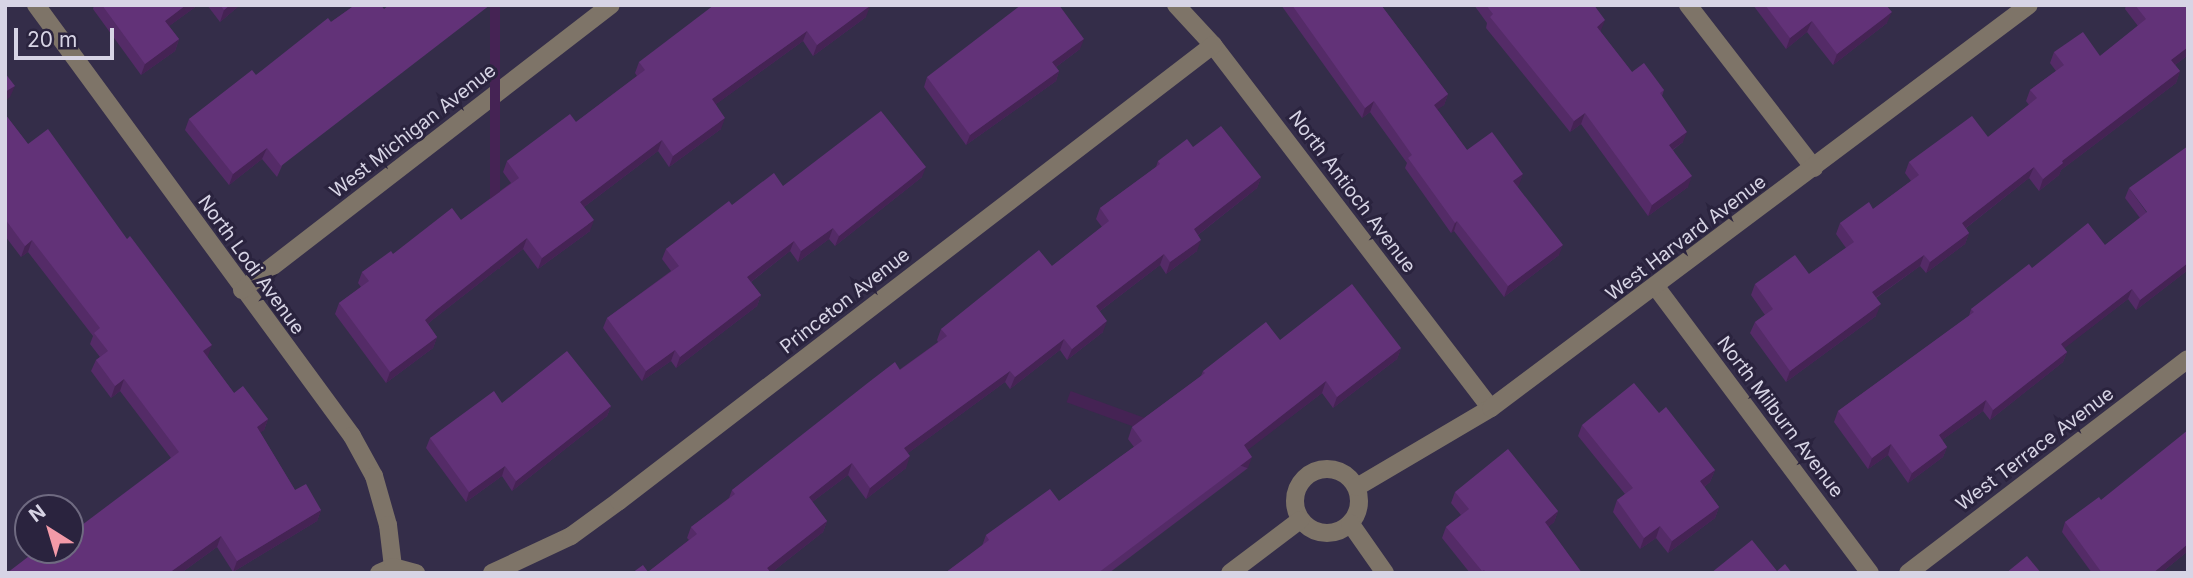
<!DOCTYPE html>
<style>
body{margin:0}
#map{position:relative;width:2193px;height:578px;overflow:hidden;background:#342d49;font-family:Inter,sans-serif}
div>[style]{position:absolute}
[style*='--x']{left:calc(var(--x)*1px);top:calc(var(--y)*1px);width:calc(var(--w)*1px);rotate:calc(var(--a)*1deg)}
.minor>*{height:18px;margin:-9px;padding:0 9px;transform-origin:9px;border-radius:9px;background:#7e7468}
.minor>.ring{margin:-9px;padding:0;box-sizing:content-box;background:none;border:18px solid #7e7468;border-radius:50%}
.wall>*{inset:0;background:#542b67}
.shaded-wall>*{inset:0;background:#452354;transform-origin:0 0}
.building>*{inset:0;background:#623278}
span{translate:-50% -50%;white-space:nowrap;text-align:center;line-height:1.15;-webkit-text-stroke:6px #2a233e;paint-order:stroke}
.street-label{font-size:19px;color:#d7d4e5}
.frame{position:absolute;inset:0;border:7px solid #d7d4e5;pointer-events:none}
.north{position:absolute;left:14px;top:494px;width:70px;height:70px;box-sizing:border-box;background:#2a233e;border:2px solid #6f6a81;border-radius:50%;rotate:323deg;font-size:19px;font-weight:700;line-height:28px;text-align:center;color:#d7d4e5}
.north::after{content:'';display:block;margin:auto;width:24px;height:32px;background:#f39aa8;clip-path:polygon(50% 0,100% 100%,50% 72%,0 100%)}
.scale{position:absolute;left:14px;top:28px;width:100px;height:32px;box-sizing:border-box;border:4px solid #d7d4e5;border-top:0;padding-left:9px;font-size:21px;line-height:24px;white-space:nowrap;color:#d7d4e5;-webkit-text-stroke:5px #2a233e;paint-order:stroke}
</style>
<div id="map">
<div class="minor">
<i style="--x:36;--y:5;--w:534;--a:53.75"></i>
<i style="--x:352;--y:436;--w:46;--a:61.2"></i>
<i style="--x:374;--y:476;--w:51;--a:74.1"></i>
<i style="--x:388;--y:525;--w:42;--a:83.2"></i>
<i style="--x:1176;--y:5;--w:54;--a:47.2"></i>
<i style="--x:1213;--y:45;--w:457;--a:52.6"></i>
<i style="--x:1688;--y:5;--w:206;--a:52.3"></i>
<i style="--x:1656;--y:287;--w:357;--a:53.2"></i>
<i style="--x:242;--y:290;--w:466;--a:-37.7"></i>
<i class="ring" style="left:1295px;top:469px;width:46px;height:46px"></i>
<i style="--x:1357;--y:487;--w:156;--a:-30.5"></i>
<i style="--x:1491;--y:408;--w:672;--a:-36.84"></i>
<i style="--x:1350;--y:523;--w:61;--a:55"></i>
<i style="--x:379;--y:573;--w:15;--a:-23"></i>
<i style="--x:393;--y:567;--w:24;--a:15"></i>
<i style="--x:492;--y:573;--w:87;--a:-25.1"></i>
<i style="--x:571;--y:536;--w:59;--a:-36.1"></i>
<i style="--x:619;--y:501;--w:749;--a:-37.51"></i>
<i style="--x:1230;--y:573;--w:88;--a:-37.1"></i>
<i style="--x:1908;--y:573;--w:352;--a:-37.4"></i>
</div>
<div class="wall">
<i style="clip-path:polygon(94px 5px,198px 5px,169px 26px,179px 39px,175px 51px,141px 75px,93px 9px)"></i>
<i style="clip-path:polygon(207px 5px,240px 5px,220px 22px)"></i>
<i style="clip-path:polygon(355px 5px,277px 177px,262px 159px,229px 185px,185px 130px,189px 119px,256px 75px)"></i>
<i style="clip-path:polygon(1281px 5px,1381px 5px,1448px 94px,1444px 105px,1437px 109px,1467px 150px,1519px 185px,1517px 186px,1559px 255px,1504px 297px,1454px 231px,1451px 233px,1405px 168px,1407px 163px,1370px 112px,1362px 118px)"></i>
<i style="clip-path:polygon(1474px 5px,1594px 5px,1601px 30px,1600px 31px,1632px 72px,1664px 90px,1662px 96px,1683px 142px,1673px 150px,1688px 187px,1648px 216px,1581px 124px,1570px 132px,1486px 28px,1487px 23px)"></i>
<i style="clip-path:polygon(1753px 5px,1886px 5px,1887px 23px,1833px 65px,1807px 32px,1786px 49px)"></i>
<i style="clip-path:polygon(2126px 5px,2188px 5px,2188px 55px,2175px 65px,2180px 71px,2176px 83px,2061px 170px,2059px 175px,2039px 191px,2029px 178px,1966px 228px,1969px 233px,1965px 244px,1926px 273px,1920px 266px,1876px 298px,1876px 316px,1786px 382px,1750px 333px,1755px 322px,1765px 315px,1751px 295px,1755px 284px,1809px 274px,1846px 248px,1836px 234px,1840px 223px,1873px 209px,1911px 181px,1905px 173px,1909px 162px,1988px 137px,2029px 105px,2026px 101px,2030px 90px,2056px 71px,2050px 63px,2054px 52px,2100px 56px,2138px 26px,2125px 9px)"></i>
<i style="clip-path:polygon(866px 17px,813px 56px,803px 41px,716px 104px,721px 129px,669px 167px,658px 151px,584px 207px,590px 231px,538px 269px,523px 249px,431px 321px,428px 324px,437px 337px,433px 348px,386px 383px,335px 314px,339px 303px,361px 287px,358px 283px,362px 272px,393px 254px,461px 220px,511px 183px,503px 172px,507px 161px,576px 122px,637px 76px,635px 73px,639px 62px)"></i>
<i style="clip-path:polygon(1080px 49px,1056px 67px,1059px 71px,1056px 81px,966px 145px,924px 87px,927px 77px)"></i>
<i style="clip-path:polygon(5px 114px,28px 144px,208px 356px,207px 357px,234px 393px,268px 419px,264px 430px,260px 432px,295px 490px,321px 510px,317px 521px,233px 572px,217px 547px,181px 573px,7px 573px,70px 550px,171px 458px,120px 391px,111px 398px,91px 371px,96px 360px,100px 357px,90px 344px,93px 336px,28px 252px,21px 257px,5px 236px)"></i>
<i style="clip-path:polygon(1193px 147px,1261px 177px,1257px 188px,1198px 235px,1197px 251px,1166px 274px,1160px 265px,1100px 311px,1103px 332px,1067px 360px,1060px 350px,1010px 389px,1005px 382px,908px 453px,906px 468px,866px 499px,848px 475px,812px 502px,827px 521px,823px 532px,771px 573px,648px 572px,689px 540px,687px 538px,691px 527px,729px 498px,732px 490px,938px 342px,937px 340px,941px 329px,1052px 266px,1102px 227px,1096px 219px,1100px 208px,1156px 167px,1158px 161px)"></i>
<i style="clip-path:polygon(922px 177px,835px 246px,829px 239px,798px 262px,790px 251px,751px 282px,761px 295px,757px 306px,676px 368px,671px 361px,642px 381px,603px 328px,607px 318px,671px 271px,662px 259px,666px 249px,732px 205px,783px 186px)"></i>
<i style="clip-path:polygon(2129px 188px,2188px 270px,2136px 310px,2128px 299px,2064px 348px,2067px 352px,2063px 362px,1990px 420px,1983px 411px,1942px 440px,1947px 447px,1943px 457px,1908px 483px,1888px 455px,1868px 469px,1834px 422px,1838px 411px,1969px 316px,1971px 309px,2032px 268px,2105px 245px,2140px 218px,2125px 198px)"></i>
<i style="clip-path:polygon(1280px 340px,1401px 348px,1397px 359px,1333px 408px,1322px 393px,1247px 450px,1248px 468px,1109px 573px,945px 573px,982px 546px,986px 535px,1059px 501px,1134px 447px,1128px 439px,1132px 427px,1201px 376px,1203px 371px)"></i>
<i style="clip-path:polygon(502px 403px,611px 406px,607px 416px,512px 491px,502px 476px,466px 502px,426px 448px,430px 438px)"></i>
<i style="clip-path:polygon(1582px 425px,1715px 470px,1710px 482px,1704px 487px,1719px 507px,1715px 518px,1668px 553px,1656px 538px,1640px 549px,1613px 512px,1617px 500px,1625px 494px,1578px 436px)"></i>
<i style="clip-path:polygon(1455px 492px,1558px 511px,1554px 522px,1548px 527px,1582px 573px,1470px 573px,1442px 538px,1446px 527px,1461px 515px,1451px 503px)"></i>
<i style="clip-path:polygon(2101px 500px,2188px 551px,2161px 573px,2092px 573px,2062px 532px,2065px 522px)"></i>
</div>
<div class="shaded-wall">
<i style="clip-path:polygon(186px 5px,198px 5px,161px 32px,165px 21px)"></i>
<i style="clip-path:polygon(230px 5px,240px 5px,220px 22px,224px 10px)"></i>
<i style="left:490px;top:5px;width:10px;height:264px"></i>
<i style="clip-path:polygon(870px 6px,866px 17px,813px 56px,817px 45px)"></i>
<i style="clip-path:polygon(1892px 12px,1887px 23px,1833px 65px,1837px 54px)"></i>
<i style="clip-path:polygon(1605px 20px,1601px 30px,1593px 37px,1597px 27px)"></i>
<i style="clip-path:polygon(1812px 21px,1807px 32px,1786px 49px,1790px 38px)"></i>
<i style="clip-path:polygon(807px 31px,803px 41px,708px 110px,712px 99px)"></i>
<i style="clip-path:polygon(179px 39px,175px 51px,141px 75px,145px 64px)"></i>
<i style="clip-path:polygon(1084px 39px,1080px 49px,1049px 72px,1052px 62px)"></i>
<i style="clip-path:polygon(2188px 47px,2188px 55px,2167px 71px,2171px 60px)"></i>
<i style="clip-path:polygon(1059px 71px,1056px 81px,966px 145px,970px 135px)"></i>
<i style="clip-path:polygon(2180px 71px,2176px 83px,2061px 170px,2059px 175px,2039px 191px,2043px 179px,2062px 161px)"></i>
<i style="clip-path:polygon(15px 86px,10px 97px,5px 101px,5px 92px)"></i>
<i style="clip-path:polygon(1448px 94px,1444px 105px,1430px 115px,1434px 105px)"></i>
<i style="clip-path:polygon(1374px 101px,1370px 112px,1362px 118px,1365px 108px)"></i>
<i style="clip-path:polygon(1585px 113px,1581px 124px,1570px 132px,1574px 121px)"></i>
<i style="clip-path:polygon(725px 118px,721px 129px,669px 167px,673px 156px)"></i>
<i style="clip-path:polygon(1687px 132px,1683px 142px,1665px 155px,1669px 145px)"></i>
<i style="clip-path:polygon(662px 140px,658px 151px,576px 213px,580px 202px)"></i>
<i style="clip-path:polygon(267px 148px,262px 159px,229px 185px,233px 174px)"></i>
<i style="clip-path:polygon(926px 167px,922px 177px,835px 246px,839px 236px)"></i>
<i style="clip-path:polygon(2034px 167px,2029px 178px,1958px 234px,1962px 223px)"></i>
<i style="clip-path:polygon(1523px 174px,1519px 185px,1510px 191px,1513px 181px)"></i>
<i style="clip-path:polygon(1692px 176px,1688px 187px,1648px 216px,1652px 205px)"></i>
<i style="clip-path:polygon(1261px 177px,1257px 188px,1190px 241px,1194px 229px)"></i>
<i style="clip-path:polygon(594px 220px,590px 231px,538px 269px,542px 258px)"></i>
<i style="clip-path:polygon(1457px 221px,1454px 231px,1451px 233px,1455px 223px)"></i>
<i style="clip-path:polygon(833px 228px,829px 239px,798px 262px,801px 251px)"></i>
<i style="clip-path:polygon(1969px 233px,1965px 244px,1926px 273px,1930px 262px)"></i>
<i style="clip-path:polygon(527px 238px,523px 249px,431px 321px,421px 331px,425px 320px,435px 311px)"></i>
<i style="clip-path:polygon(32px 240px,28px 252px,21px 257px,25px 246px)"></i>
<i style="clip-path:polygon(1201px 240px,1197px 251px,1166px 274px,1170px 262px)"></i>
<i style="clip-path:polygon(794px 241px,790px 251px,743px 288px,747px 277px)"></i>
<i style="clip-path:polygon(1563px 245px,1559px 255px,1504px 297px,1508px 286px)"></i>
<i style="clip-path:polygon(1164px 254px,1160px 265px,1092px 317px,1096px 306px)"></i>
<i style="clip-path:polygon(1924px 255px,1920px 266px,1868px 303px,1872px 292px)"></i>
<i style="clip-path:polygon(2188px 263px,2188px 270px,2136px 310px,2140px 300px)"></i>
<i style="clip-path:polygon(2132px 289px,2128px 299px,2057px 354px,2061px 344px)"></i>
<i style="clip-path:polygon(761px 295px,757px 306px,676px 368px,680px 357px)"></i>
<i style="clip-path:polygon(1881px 304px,1876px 316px,1786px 382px,1790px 371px)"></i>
<i style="clip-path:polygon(1107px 321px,1103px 332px,1067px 360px,1072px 349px)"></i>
<i style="clip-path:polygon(437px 337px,433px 348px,386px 383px,390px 372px)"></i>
<i style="clip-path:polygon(1064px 339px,1060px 350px,1010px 389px,1015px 377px)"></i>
<i style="clip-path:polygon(212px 345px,208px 356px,199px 363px,203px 351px)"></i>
<i style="clip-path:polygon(1401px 348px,1397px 359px,1333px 408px,1337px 397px)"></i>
<i style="clip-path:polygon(675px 350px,671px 361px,642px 381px,646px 371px)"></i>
<i style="clip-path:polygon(2067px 352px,2063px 362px,1990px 420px,1993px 410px)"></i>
<i style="clip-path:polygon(1010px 371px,1005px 382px,900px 459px,904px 448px)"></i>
<i style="clip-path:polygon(124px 379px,120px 391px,111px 398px,115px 386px)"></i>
<i style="clip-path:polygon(1326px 381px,1322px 393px,1240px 456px,1244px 445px)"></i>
<i style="clip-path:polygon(1986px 400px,1983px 411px,1935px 445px,1939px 435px)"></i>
<i style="clip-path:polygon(611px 406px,607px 416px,512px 491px,516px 481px)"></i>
<i style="clip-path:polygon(268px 419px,264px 430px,253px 438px,257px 427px)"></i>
<i style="clip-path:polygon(1891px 444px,1888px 455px,1868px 469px,1872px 458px)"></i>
<i style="clip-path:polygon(1947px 447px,1943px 457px,1908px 483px,1912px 473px)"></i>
<i style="clip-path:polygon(910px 456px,906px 468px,866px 499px,870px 488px)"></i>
<i style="left:1252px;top:457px;width:12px;height:193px;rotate:110deg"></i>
<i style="clip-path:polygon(852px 463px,848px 475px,804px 508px,809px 497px)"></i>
<i style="clip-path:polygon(505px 466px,502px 476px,466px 502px,469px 492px)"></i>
<i style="clip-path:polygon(1715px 470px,1710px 482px,1696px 493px,1700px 481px)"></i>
<i style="clip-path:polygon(1719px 507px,1715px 518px,1668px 553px,1672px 541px)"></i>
<i style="clip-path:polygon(321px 510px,317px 521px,233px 572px,237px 561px)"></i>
<i style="clip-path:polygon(1558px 511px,1554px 522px,1541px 533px,1545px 522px)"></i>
<i style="clip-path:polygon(827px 521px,823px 532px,771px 573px,767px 568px)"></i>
<i style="clip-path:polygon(1660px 526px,1656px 538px,1640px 549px,1644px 538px)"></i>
<i style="clip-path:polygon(221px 536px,217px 547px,181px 573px,169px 573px)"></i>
<i style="clip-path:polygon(2188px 544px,2188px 551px,2161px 573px,2153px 573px)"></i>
</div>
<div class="building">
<i style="clip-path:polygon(102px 5px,186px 5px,165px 21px,179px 39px,145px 64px)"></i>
<i style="clip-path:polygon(220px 5px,230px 5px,224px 10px)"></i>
<i style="clip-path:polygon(355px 5px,381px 5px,384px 9px,389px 5px,490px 5px,281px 166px,267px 148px,233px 174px,189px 119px,252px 70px,256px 75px,328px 18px,331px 22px)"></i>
<i style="clip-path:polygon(714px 5px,869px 5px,870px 6px,817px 45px,807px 31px,712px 99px,725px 118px,673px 156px,662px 140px,580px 202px,594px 220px,542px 258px,527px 238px,435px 311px,425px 320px,437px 337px,390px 372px,339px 303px,369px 281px,362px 272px,391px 251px,393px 254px,452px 208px,461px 220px,519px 178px,507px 161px,570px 114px,576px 122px,645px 70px,639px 62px)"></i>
<i style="clip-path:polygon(1021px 5px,1059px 5px,1084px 39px,1052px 62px,1059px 71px,970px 135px,927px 77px)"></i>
<i style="clip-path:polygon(1292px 5px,1381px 5px,1448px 94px,1434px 105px,1467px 150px,1492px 132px,1523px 174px,1513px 181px,1563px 245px,1508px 286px,1457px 221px,1455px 223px,1408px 158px,1412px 155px,1374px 101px,1365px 108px)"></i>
<i style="clip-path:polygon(1486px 5px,1594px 5px,1605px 20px,1597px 27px,1632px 72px,1644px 63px,1664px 90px,1660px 93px,1687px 132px,1669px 145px,1692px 176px,1652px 205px,1585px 113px,1574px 121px,1490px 17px,1493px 14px)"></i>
<i style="clip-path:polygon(1765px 5px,1886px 5px,1892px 12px,1837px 54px,1812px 21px,1790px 38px)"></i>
<i style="clip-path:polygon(2135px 5px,2188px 5px,2188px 47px,2171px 60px,2180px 71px,2062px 161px,2063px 163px,2043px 179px,2034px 167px,1962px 223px,1969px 233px,1930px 262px,1924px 255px,1872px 292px,1881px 304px,1790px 371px,1755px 322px,1773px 309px,1755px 284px,1795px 255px,1809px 274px,1854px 242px,1840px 223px,1869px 202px,1873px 209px,1919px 175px,1909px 162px,1972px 116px,1988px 137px,2037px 98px,2030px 90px,2064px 65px,2054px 52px,2083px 32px,2100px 56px,2146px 19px)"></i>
<i style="clip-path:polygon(5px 73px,15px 86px,5px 92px)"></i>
<i style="clip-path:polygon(881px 111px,926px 167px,839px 236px,833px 228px,801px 251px,794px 241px,747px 277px,761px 295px,680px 357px,675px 350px,646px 371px,607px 318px,679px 266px,666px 249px,729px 201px,732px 205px,774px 173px,783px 186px)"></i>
<i style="clip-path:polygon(5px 114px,28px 144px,48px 129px,127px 239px,130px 236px,212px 345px,203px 351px,234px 393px,243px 386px,268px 419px,257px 427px,295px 490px,306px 484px,321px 510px,237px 561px,221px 536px,169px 573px,7px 573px,37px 550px,70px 550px,70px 534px,179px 452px,124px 379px,115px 386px,96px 360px,108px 351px,94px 333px,100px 328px,32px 240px,25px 246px,5px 219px)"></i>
<i style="clip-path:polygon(1221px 126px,1261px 177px,1194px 229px,1201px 240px,1170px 262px,1164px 254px,1096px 306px,1107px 321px,1072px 349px,1064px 339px,1015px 377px,1010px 371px,904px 448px,910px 456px,870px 488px,852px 463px,809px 497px,827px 521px,767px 568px,771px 573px,632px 573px,643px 565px,648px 572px,697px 534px,691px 527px,735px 494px,732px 490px,869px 382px,895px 362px,900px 370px,947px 336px,941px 329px,1039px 250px,1052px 266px,1109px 221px,1100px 208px,1160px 164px,1158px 161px,1187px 139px,1193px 147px)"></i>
<i style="clip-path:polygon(2188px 146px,2188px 263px,2140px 300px,2132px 289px,2061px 344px,2067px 352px,1993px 410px,1986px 400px,1939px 435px,1947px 447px,1912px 473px,1891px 444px,1872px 458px,1838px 411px,1974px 312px,1971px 309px,2029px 264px,2032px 268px,2088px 223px,2105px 245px,2147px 212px,2129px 188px)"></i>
<i style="clip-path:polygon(1352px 284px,1401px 348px,1337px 397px,1326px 381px,1244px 445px,1252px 457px,1098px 573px,945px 573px,989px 540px,986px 535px,1050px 489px,1059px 501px,1142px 441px,1132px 427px,1205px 373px,1203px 371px,1266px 322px,1280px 340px)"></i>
<i style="clip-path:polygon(567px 351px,611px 406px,516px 481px,505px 466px,469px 492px,430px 438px,494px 391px,502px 403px)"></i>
<i style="clip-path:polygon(1634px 383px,1659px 413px,1666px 407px,1715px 470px,1700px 481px,1719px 507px,1672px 541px,1660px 526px,1644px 538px,1617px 500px,1633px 488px,1582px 425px)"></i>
<i style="clip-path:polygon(2188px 430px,2188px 544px,2153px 573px,2102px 573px,2065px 522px,2099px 497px,2101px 500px)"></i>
<i style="clip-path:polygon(1508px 449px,1558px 511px,1545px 522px,1582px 573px,1487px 573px,1484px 570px,1482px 571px,1446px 527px,1469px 509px,1455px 492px)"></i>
<i style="clip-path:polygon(1752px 540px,1777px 571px,1785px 564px,1792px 573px,1711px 573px)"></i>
<i style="clip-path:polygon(2027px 556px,2041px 573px,2006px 573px)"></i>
</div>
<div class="street-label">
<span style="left:413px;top:131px;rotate:-38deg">West Michigan Avenue</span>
<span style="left:1352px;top:192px;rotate:53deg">North Antioch Avenue</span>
<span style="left:1686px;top:238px;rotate:-37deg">West Harvard Avenue</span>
<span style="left:251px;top:265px;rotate:54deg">North Lodi Avenue</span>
<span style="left:845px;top:301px;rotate:-38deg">Princeton Avenue</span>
<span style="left:1780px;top:417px;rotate:53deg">North Milburn Avenue</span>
<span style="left:2035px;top:449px;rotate:-37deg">West Terrace Avenue</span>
</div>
<div class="frame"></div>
<div class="north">N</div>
<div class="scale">20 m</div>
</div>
